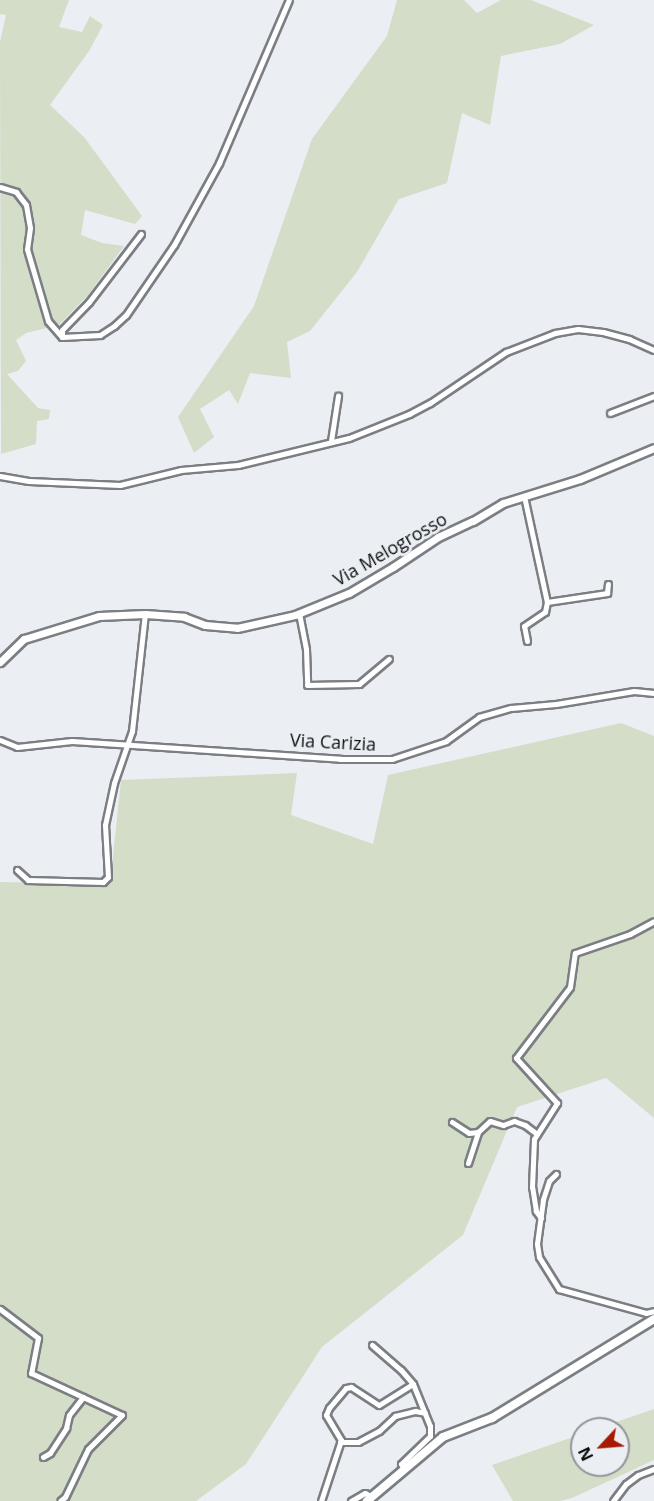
<!DOCTYPE html>
<style>
body{margin:0}
#map{position:relative;width:654px;height:1501px;overflow:hidden;background:#ebeff4;font-family:"Open Sans",sans-serif}
div>[style]{position:absolute}
[style*='--x']{left:calc(var(--x)*1px);top:calc(var(--y)*1px);width:calc(var(--w)*1px);rotate:calc(var(--a)*1deg)}
.green>*{inset:0;background:#d3ddc8}
.roads{filter:drop-shadow(2px 0 #7b7e83) drop-shadow(-2px 0 #7b7e83) drop-shadow(0 2px #7b7e83) drop-shadow(0 -2px #7b7e83)}
.minor>*{height:5px;margin:-2.5px;padding:0 2.5px;transform-origin:2.5px;border-radius:2.5px;background:#fff}
.tertiary>*{height:7px;margin:-3.5px;padding:0 3.5px;transform-origin:3.5px;border-radius:3.5px;background:#fff}
.secondary>*{height:8px;margin:-4px;padding:0 4px;transform-origin:4px;border-radius:4px;background:#fff}
span{translate:-50% -50%;white-space:nowrap;text-align:center;line-height:1.15;-webkit-text-stroke:6px #ebeff4;paint-order:stroke}
.street-label{font-size:18px;color:#0e0f11}
.north{position:absolute;left:570px;top:1417px;width:60px;height:60px;box-sizing:border-box;background:#ebeff4;border:2px solid #939599;border-radius:50%;rotate:244deg;font-size:16px;font-weight:700;line-height:24px;text-align:center;color:#0e0f11}
.north::after{content:'';display:block;margin:auto;width:21px;height:27px;background:#a81802;clip-path:polygon(50% 0,100% 100%,50% 72%,0 100%)}
</style>
<div id="map">
<div class="green">
<i style="clip-path:polygon(0 0,69px 0,59px 27px,82px 32px,90px 16px,103px 25px,89px 51px,50px 105px,84px 137px,142px 216px,135px 224px,85px 210px,81px 235px,102px 243px,124px 246px,88px 295px,59px 325px,26px 333px,16px 340px,26px 361px,18px 371px,7px 374px,38px 408px,50px 410px,49px 419px,37px 421px,36px 444px,1px 454px,0 42px,6px 15px,0 14px)"></i>
<i style="clip-path:polygon(397px 0,464px 0,477px 13px,501px 0,531px 0,594px 25px,560px 44px,501px 56px,490px 125px,462px 113px,447px 183px,399px 199px,357px 272px,310px 331px,287px 342px,291px 378px,250px 373px,238px 404px,229px 390px,200px 409px,214px 437px,194px 453px,178px 417px,254px 306px,312px 139px,387px 36px)"></i>
<i style="clip-path:polygon(621px 723px,654px 736px,654px 1118px,606px 1078px,517px 1107px,463px 1235px,322px 1347px,246px 1464px,196px 1501px,0 1501px,0 882px,110px 884px,121px 780px,297px 773px,291px 815px,373px 844px,388px 775px)"></i>
<i style="clip-path:polygon(654px 1409px,654px 1460px,572px 1498px,560px 1501px,513px 1501px,492px 1465px,582px 1434px,582px 1465px,618px 1465px,618px 1429px,596px 1429px)"></i>
</div>
<div class="roads">
<div class="minor">
<i style="--x:0;--y:187;--w:17;--a:17"></i>
<i style="--x:16;--y:192;--w:16;--a:52"></i>
<i style="--x:26;--y:205;--w:23;--a:80"></i>
<i style="--x:30;--y:228;--w:21;--a:98"></i>
<i style="--x:27;--y:249;--w:75;--a:73.7"></i>
<i style="--x:48;--y:321;--w:21;--a:49"></i>
<i style="--x:141;--y:234;--w:86;--a:127.4"></i>
<i style="--x:89;--y:302;--w:39;--a:134"></i>
<i style="--x:62;--y:330;--w:7;--a:90"></i>
<i style="--x:62;--y:337;--w:38;--a:-3"></i>
<i style="--x:100;--y:335;--w:17;--a:-33"></i>
<i style="--x:114;--y:326;--w:16;--a:-43"></i>
<i style="--x:126;--y:315;--w:85;--a:-55.6"></i>
<i style="--x:174;--y:245;--w:94;--a:-61.2"></i>
<i style="--x:219;--y:163;--w:177;--a:-66.8"></i>
<i style="--x:610;--y:413;--w:47;--a:-21.1"></i>
<i style="--x:331;--y:441;--w:46;--a:-81.2"></i>
<i style="--x:0;--y:476;--w:29;--a:10"></i>
<i style="--x:29;--y:481;--w:91;--a:2.5"></i>
<i style="--x:120;--y:485;--w:63;--a:-13.8"></i>
<i style="--x:181;--y:470;--w:57;--a:-5"></i>
<i style="--x:238;--y:465;--w:114;--a:-13.7"></i>
<i style="--x:349;--y:438;--w:65;--a:-21.8"></i>
<i style="--x:409;--y:414;--w:24;--a:-28"></i>
<i style="--x:430;--y:403;--w:92;--a:-33.9"></i>
<i style="--x:506;--y:352;--w:53;--a:-21.2"></i>
<i style="--x:555;--y:333;--w:23;--a:-10"></i>
<i style="--x:578;--y:329;--w:25;--a:7"></i>
<i style="--x:603;--y:332;--w:27;--a:15"></i>
<i style="--x:629;--y:339;--w:27;--a:24"></i>
<i style="--x:524;--y:496;--w:108;--a:77.8"></i>
<i style="--x:547;--y:602;--w:61;--a:-8.5"></i>
<i style="--x:607;--y:593;--w:9;--a:-84"></i>
<i style="--x:299;--y:613;--w:37;--a:79"></i>
<i style="--x:306;--y:649;--w:36;--a:88"></i>
<i style="--x:307;--y:685;--w:52;--a:-1.1"></i>
<i style="--x:359;--y:684;--w:39;--a:-40"></i>
<i style="--x:527;--y:641;--w:15;--a:-101"></i>
<i style="--x:524;--y:626;--w:25;--a:-34"></i>
<i style="--x:545;--y:612;--w:10;--a:-79"></i>
<i style="--x:0;--y:740;--w:18;--a:22"></i>
<i style="--x:17;--y:747;--w:55;--a:-6.2"></i>
<i style="--x:72;--y:741;--w:269;--a:3.8"></i>
<i style="--x:340;--y:759;--w:52;--a:0"></i>
<i style="--x:392;--y:759;--w:57;--a:-18.4"></i>
<i style="--x:446;--y:741;--w:41;--a:-36"></i>
<i style="--x:479;--y:717;--w:33;--a:-16"></i>
<i style="--x:511;--y:708;--w:45;--a:-5.1"></i>
<i style="--x:556;--y:704;--w:79;--a:-9.5"></i>
<i style="--x:634;--y:691;--w:20;--a:6"></i>
<i style="--x:17;--y:870;--w:15;--a:42"></i>
<i style="--x:28;--y:880;--w:75;--a:1.5"></i>
<i style="--x:103;--y:882;--w:7;--a:-45"></i>
<i style="--x:108;--y:877;--w:52;--a:-93.3"></i>
<i style="--x:105;--y:825;--w:43;--a:-77.9"></i>
<i style="--x:114;--y:783;--w:55;--a:-70.9"></i>
<i style="--x:132;--y:731;--w:118;--a:-83.7"></i>
<i style="--x:452;--y:1122;--w:20;--a:33"></i>
<i style="--x:469;--y:1133;--w:9;--a:-6"></i>
<i style="--x:468;--y:1163;--w:33;--a:-72"></i>
<i style="--x:478;--y:1132;--w:16;--a:-43"></i>
<i style="--x:490;--y:1121;--w:14;--a:17"></i>
<i style="--x:503;--y:1125;--w:12;--a:-20"></i>
<i style="--x:514;--y:1121;--w:12;--a:20"></i>
<i style="--x:525;--y:1125;--w:15;--a:37"></i>
<i style="--x:556;--y:1174;--w:10;--a:135"></i>
<i style="--x:549;--y:1181;--w:20;--a:108"></i>
<i style="--x:543;--y:1200;--w:44;--a:97.8"></i>
<i style="--x:537;--y:1244;--w:13;--a:81"></i>
<i style="--x:539;--y:1257;--w:38;--a:58"></i>
<i style="--x:559;--y:1289;--w:90;--a:15.4"></i>
<i style="--x:646;--y:1313;--w:8;--a:-14"></i>
<i style="--x:541;--y:1218;--w:9;--a:-126"></i>
<i style="--x:536;--y:1211;--w:24;--a:-99"></i>
<i style="--x:532;--y:1187;--w:48;--a:-87.6"></i>
<i style="--x:534;--y:1139;--w:43;--a:-57.4"></i>
<i style="--x:557;--y:1103;--w:61;--a:-132.3"></i>
<i style="--x:516;--y:1058;--w:89;--a:-52.7"></i>
<i style="--x:570;--y:987;--w:34;--a:-82"></i>
<i style="--x:575;--y:953;--w:58;--a:-19.1"></i>
<i style="--x:630;--y:934;--w:27;--a:-28"></i>
<i style="--x:0;--y:1309;--w:48;--a:37.3"></i>
<i style="--x:38;--y:1338;--w:36;--a:101"></i>
<i style="--x:31;--y:1373;--w:100;--a:24.8"></i>
<i style="--x:122;--y:1415;--w:48;--a:135"></i>
<i style="--x:88;--y:1449;--w:53;--a:115.6"></i>
<i style="--x:65;--y:1497;--w:6;--a:141"></i>
<i style="--x:372;--y:1345;--w:38;--a:41"></i>
<i style="--x:401;--y:1370;--w:18;--a:49"></i>
<i style="--x:413;--y:1384;--w:45;--a:68"></i>
<i style="--x:430;--y:1426;--w:10;--a:90"></i>
<i style="--x:430;--y:1436;--w:40;--a:136"></i>
<i style="--x:401;--y:1464;--w:6;--a:59"></i>
<i style="--x:340;--y:1442;--w:18;--a:0"></i>
<i style="--x:358;--y:1442;--w:24;--a:-28"></i>
<i style="--x:379;--y:1431;--w:22;--a:-43"></i>
<i style="--x:395;--y:1416;--w:21;--a:-14"></i>
<i style="--x:415;--y:1411;--w:10;--a:11"></i>
<i style="--x:43;--y:1457;--w:8;--a:-30"></i>
<i style="--x:50;--y:1453;--w:30;--a:-57"></i>
<i style="--x:66;--y:1428;--w:13;--a:-77"></i>
<i style="--x:69;--y:1415;--w:23;--a:-52"></i>
<i style="--x:321;--y:1501;--w:64;--a:-71.8"></i>
<i style="--x:341;--y:1440;--w:29;--a:-121"></i>
<i style="--x:326;--y:1415;--w:8;--a:-67"></i>
<i style="--x:329;--y:1408;--w:26;--a:-50"></i>
<i style="--x:346;--y:1388;--w:5;--a:-11"></i>
<i style="--x:351;--y:1387;--w:33;--a:33"></i>
<i style="--x:379;--y:1405;--w:40;--a:-32"></i>
<i style="--x:351;--y:1501;--w:16;--a:-30"></i>
<i style="--x:365;--y:1493;--w:8;--a:30"></i>
<i style="--x:613;--y:1501;--w:21;--a:-53"></i>
<i style="--x:626;--y:1484;--w:15;--a:-37"></i>
<i style="--x:638;--y:1475;--w:17;--a:-21"></i>
</div>
<div class="tertiary">
<i style="--x:0;--y:662;--w:33;--a:-44"></i>
<i style="--x:24;--y:639;--w:78;--a:-17"></i>
<i style="--x:99;--y:616;--w:46;--a:-2.5"></i>
<i style="--x:145;--y:614;--w:39;--a:4"></i>
<i style="--x:184;--y:617;--w:22;--a:21"></i>
<i style="--x:205;--y:625;--w:32;--a:5"></i>
<i style="--x:237;--y:628;--w:59;--a:-12.6"></i>
<i style="--x:295;--y:615;--w:58;--a:-22.2"></i>
<i style="--x:349;--y:593;--w:51;--a:-30.6"></i>
<i style="--x:393;--y:567;--w:54;--a:-33.7"></i>
<i style="--x:438;--y:537;--w:38;--a:-25"></i>
<i style="--x:473;--y:521;--w:35;--a:-31"></i>
<i style="--x:503;--y:503;--w:81;--a:-17.3"></i>
<i style="--x:580;--y:479;--w:80;--a:-22.7"></i>
</div>
<div class="secondary">
<i style="--x:367;--y:1501;--w:99;--a:-40.1"></i>
<i style="--x:443;--y:1437;--w:53;--a:-21.2"></i>
<i style="--x:492;--y:1418;--w:190;--a:-31.4"></i>
</div>
</div>
<div class="street-label">
<span style="left:390px;top:549px;rotate:-30deg">Via Melogrosso</span>
<span style="left:333px;top:742px;rotate:3deg">Via Carizia</span>
</div>
<div class="north">N</div>
</div>
